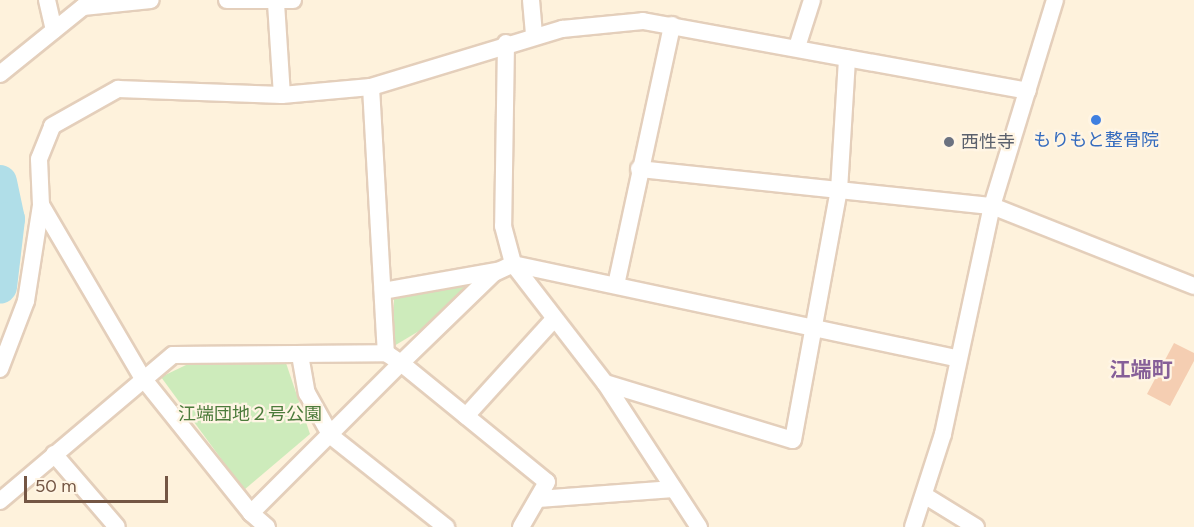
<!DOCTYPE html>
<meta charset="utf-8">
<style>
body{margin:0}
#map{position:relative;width:1194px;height:527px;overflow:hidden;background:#fef2dc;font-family:Figtree,"Noto Sans JP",sans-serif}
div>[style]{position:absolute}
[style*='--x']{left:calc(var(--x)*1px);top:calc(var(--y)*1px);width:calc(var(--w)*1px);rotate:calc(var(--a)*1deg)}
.green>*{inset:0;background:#cdebbb}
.river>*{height:34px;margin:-17px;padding:0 17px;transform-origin:17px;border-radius:17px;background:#b0dee8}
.building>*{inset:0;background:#f5ceb2}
.roads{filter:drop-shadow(2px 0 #e4cfbb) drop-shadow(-2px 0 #e4cfbb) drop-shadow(0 2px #e4cfbb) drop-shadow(0 -2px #e4cfbb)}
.street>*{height:16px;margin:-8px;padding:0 8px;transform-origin:8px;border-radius:8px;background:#fff}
.dots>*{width:16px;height:16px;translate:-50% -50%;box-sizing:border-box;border:3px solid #fff5e4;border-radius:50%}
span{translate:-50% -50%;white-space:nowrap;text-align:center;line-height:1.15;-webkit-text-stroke:4.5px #fff5e4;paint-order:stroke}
.shop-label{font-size:18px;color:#366cbe}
.worship-label{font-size:18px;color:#5b616d}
.left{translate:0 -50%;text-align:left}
.park-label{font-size:18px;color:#4c7b3b}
.quarter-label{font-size:21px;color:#865f98;font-weight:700}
.scale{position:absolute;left:24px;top:476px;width:144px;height:27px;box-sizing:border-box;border:3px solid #745644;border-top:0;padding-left:8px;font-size:18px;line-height:21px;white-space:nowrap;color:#745644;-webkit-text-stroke:4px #fff5e4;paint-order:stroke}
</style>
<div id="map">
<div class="green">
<i style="clip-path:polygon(481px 280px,439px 319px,394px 346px,394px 299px)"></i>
<i style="clip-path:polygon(286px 363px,310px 434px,244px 490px,161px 377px,186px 365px)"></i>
</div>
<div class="river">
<i style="--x:0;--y:182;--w:38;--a:78"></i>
<i style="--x:8;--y:219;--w:68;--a:96.7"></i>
</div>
<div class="building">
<i style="clip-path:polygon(1174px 343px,1194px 353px,1194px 361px,1170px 406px,1147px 394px)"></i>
</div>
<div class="roads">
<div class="street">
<i style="--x:47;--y:0;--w:31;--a:77"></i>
<i style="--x:227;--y:0;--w:66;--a:0"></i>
<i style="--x:531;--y:0;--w:36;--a:85"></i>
<i style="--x:276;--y:3;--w:92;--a:86.3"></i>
<i style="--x:506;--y:43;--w:183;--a:90.9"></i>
<i style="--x:503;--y:226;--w:39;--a:75"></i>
<i style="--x:513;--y:264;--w:150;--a:52.3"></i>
<i style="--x:605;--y:383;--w:172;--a:56.9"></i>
<i style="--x:797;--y:47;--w:49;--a:-72.3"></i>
<i style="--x:0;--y:74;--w:107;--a:-38.9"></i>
<i style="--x:83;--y:7;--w:68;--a:-5.9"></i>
<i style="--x:371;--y:87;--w:266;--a:86.8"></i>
<i style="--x:639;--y:169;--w:355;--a:6"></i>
<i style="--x:992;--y:206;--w:217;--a:21.6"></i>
<i style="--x:616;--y:285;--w:266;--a:-77.8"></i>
<i style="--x:383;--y:291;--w:116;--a:-10"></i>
<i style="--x:300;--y:355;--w:39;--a:80"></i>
<i style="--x:307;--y:393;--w:49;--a:60.8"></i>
<i style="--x:331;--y:436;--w:147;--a:38.4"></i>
<i style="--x:0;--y:369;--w:73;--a:-69.1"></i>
<i style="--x:26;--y:301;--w:97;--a:-81.1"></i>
<i style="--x:605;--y:383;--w:196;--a:16.9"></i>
<i style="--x:793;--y:440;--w:254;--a:-79.6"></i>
<i style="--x:839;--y:190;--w:132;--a:-86.5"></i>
<i style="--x:466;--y:416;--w:130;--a:-47.8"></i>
<i style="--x:54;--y:454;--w:96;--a:49.2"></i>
<i style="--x:924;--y:495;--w:61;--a:31.6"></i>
<i style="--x:538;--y:499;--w:136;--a:-4.2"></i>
<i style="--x:0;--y:501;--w:226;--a:-40.2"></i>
<i style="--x:173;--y:355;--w:213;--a:-0.5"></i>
<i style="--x:386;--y:353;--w:18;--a:34"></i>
<i style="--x:401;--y:363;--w:129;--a:-44.1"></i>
<i style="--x:494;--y:273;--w:21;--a:-25"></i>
<i style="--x:513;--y:264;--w:454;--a:12"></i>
<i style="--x:251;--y:513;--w:212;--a:-45"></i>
<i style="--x:401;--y:363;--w:188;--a:39.2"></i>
<i style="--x:547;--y:482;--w:52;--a:120"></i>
<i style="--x:267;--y:527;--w:21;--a:-139"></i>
<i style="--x:251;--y:513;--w:174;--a:-128.7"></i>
<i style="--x:142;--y:377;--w:199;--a:-120.4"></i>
<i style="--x:41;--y:205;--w:46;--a:-92.5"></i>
<i style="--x:39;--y:159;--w:35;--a:-68"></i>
<i style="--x:52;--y:126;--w:76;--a:-29.3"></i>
<i style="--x:118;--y:89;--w:164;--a:2.1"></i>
<i style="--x:282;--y:95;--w:89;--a:-5.1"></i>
<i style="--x:371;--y:87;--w:200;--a:-16.9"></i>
<i style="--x:562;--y:29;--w:81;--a:-5.6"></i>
<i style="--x:643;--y:21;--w:391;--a:10.3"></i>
<i style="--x:913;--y:527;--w:98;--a:-72.1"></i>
<i style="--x:943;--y:434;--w:233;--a:-77.9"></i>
<i style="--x:992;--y:206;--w:215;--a:-73"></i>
</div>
</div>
<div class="dots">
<i style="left:1096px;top:120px;background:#3f7fe0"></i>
<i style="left:949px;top:142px;background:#6b7280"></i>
</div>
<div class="shop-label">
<span style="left:1096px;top:140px">もりもと整骨院</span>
</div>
<div class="worship-label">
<span class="left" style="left:961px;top:142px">西性寺</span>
</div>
<div class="park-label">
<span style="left:250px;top:414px">江端団地２号公園</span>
</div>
<div class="quarter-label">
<span style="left:1141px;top:370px">江端町</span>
</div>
<div class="scale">50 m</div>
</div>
